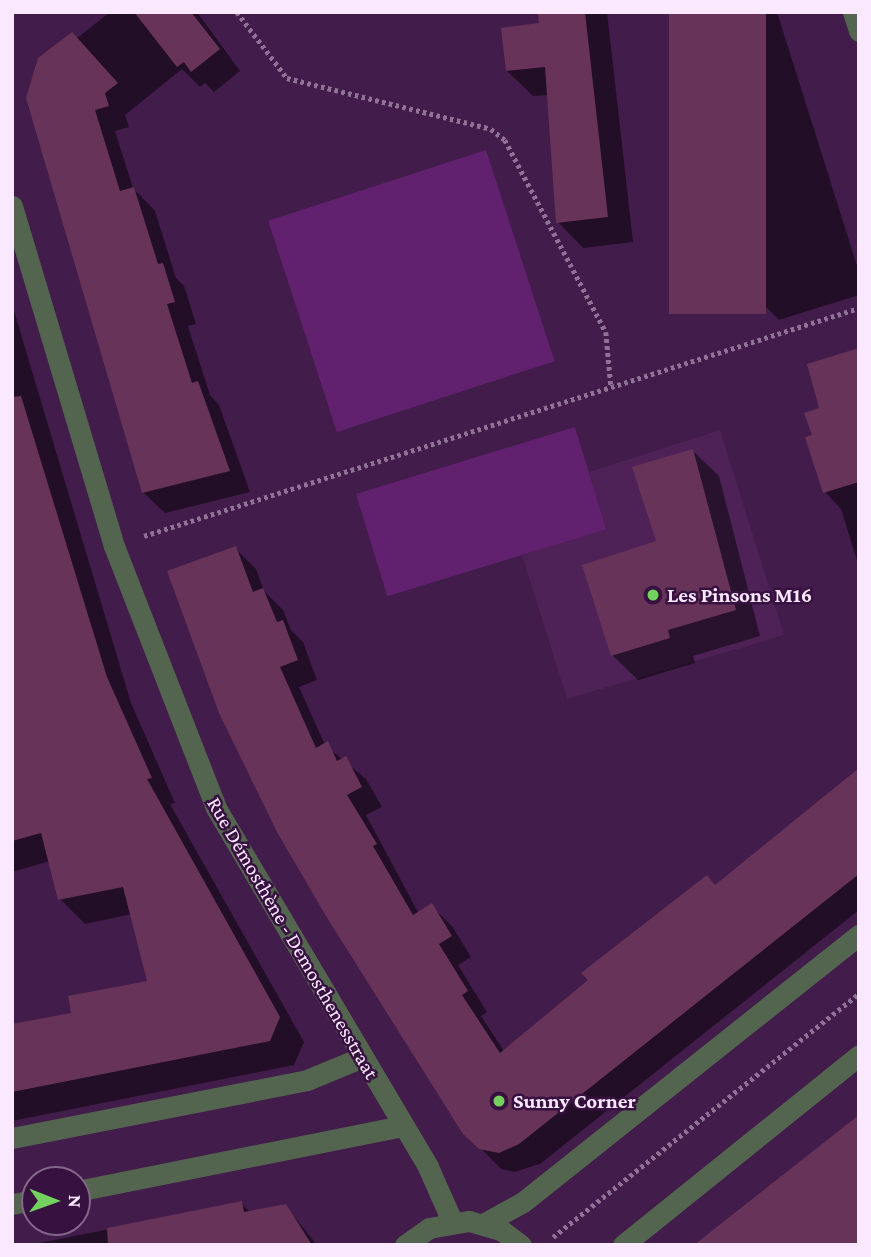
<!DOCTYPE html>
<meta charset="utf-8">
<style>
body{margin:0}
#map{position:relative;width:871px;height:1257px;overflow:hidden;background:#421c4a;font-family:"Crimson Pro",serif}
div>[style]{position:absolute}
[style*='--x']{left:calc(var(--x)*1px);top:calc(var(--y)*1px);width:calc(var(--w)*1px);rotate:calc(var(--a)*1deg)}
.built>*{inset:0;background:#4e2257}
.green>*{inset:0;background:#61216f;transform-origin:0 0}
.shadow>*{inset:0;background:#0007}
.building>*{inset:0;background:#683358;transform-origin:0 0}
.path>*{height:4.5px;margin-top:-2.25px;transform-origin:0;background:repeating-linear-gradient(90deg,#8f7296 0 3.5px,transparent 0 7px)}
.minor>*{height:21px;margin:-10.5px;padding:0 10.5px;transform-origin:10.5px;border-radius:10.5px;background:#53654f}
.dots>*{width:19px;height:19px;translate:-50% -50%;box-sizing:border-box;border:4px solid #37113f;border-radius:50%}
span{translate:-50% -50%;white-space:nowrap;text-align:center;line-height:1.15;-webkit-text-stroke:5px #37113f;paint-order:stroke}
.poi-label{font-size:21px;color:#fae8ff;font-weight:700}
.left{translate:0 -50%;text-align:left}
.street-label{font-size:21px;color:#fae8ff}
.frame{position:absolute;inset:0;border:14px solid #fae8ff;pointer-events:none}
.north{position:absolute;left:21px;top:1166px;width:70px;height:70px;box-sizing:border-box;background:#37113f;border:2px solid #85678c;border-radius:50%;rotate:91deg;font-size:19px;font-weight:700;line-height:28px;text-align:center;color:#fae8ff}
.north::after{content:'';display:block;margin:auto;width:24px;height:32px;background:#72d25d;clip-path:polygon(50% 0,100% 100%,50% 72%,0 100%)}
</style>
<div id="map">
<div class="built">
<i style="clip-path:polygon(720px 430px,784px 635px,567px 699px,522px 555px,606px 528px,589px 472px)"></i>
</div>
<div class="green">
<i style="left:486px;top:150px;width:222px;height:229px;rotate:72deg"></i>
<i style="left:575px;top:427px;width:107px;height:229px;rotate:73deg"></i>
</div>
<div class="shadow">
<i style="clip-path:polygon(110px 12px,197px 12px,240px 71px,214px 92px,205px 83px,200px 87px,182px 69px,125px 115px,129px 127px,115px 131px,133px 188px,155px 211px,176px 278px,184px 286px,196px 324px,188px 326px,210px 395px,219px 405px,250px 492px,165px 513px,143px 492px,76px 39px)"></i>
<i style="clip-path:polygon(540px 12px,607px 12px,633px 242px,583px 248px,558px 222px,549px 95px,533px 96px,507px 71px,541px 25px)"></i>
<i style="clip-path:polygon(671px 12px,777px 12px,859px 272px,859px 295px,779px 320px,759px 300px)"></i>
<i style="clip-path:polygon(12px 304px,131px 703px,175px 803px,170px 804px,304px 1042px,294px 1065px,12px 1121px,12px 1025px,74px 1014px,149px 983px,132px 914px,85px 924px,60px 899px,50px 861px,12px 872px)"></i>
<i style="clip-path:polygon(859px 350px,859px 567px,841px 509px,825px 492px,814px 436px,821px 409px)"></i>
<i style="clip-path:polygon(693px 451px,719px 476px,760px 636px,693px 656px,695px 663px,638px 680px,612px 655px)"></i>
<i style="clip-path:polygon(235px 548px,256px 569px,264px 591px,283px 610px,291px 630px,303px 642px,317px 680px,299px 687px,325px 745px,366px 779px,382px 807px,366px 815px,419px 914px,431px 906px,452px 926px,471px 957px,458px 965px,487px 1012px,481px 1016px,504px 1051px,859px 773px,859px 910px,540px 1164px,514px 1172px,501px 1169px,465px 1132px,327px 915px,244px 764px,169px 572px)"></i>
<i style="clip-path:polygon(241px 1203px,250px 1212px,285px 1205px,317px 1245px,29px 1245px)"></i>
</div>
<div class="building">
<i style="clip-path:polygon(134px 12px,191px 12px,220px 49px,191px 72px,184px 62px,177px 67px)"></i>
<i style="clip-path:polygon(538px 12px,585px 12px,608px 217px,556px 223px,545px 67px,506px 71px,501px 28px,539px 23px)"></i>
<i style="left:669px;top:12px;width:97px;height:302px"></i>
<i style="clip-path:polygon(72px 32px,118px 83px,105px 93px,109px 106px,95px 110px,120px 191px,134px 187px,158px 264px,163px 263px,175px 302px,167px 304px,192px 383px,198px 381px,230px 471px,142px 493px,26px 98px,38px 58px)"></i>
<i style="clip-path:polygon(859px 348px,859px 482px,823px 493px,805px 437px,812px 435px,804px 413px,819px 408px,807px 364px)"></i>
<i style="clip-path:polygon(21px 396px,107px 677px,152px 778px,147px 779px,280px 1017px,270px 1041px,12px 1092px,12px 1024px,71px 1013px,68px 996px,147px 981px,123px 887px,58px 900px,41px 833px,12px 841px,12px 397px)"></i>
<i style="clip-path:polygon(693px 449px,736px 610px,668px 630px,670px 638px,611px 656px,582px 565px,656px 541px,632px 467px)"></i>
<i style="clip-path:polygon(236px 546px,253px 592px,263px 588px,277px 622px,283px 620px,298px 660px,280px 667px,316px 748px,328px 741px,337px 761px,346px 756px,362px 787px,347px 795px,377px 844px,373px 846px,413px 915px,432px 903px,452px 936px,439px 944px,468px 991px,462px 995px,500px 1053px,588px 980px,581px 973px,707px 875px,715px 885px,859px 768px,859px 874px,519px 1144px,499px 1153px,479px 1149px,463px 1134px,326px 916px,277px 832px,219px 713px,167px 571px)"></i>
<i style="clip-path:polygon(859px 1115px,859px 1245px,694px 1245px,817px 1148px)"></i>
<i style="clip-path:polygon(242px 1201px,244px 1212px,286px 1204px,312px 1245px,108px 1245px,107px 1228px)"></i>
</div>
<div class="path">
<i style="--x:237;--y:12;--w:83;--a:52.9"></i>
<i style="--x:287;--y:78;--w:210;--a:14"></i>
<i style="--x:491;--y:129;--w:18;--a:38"></i>
<i style="--x:505;--y:140;--w:217;--a:62.3"></i>
<i style="--x:606;--y:332;--w:54;--a:84.7"></i>
<i style="--x:144;--y:536;--w:750;--a:-17.69"></i>
<i style="--x:553;--y:1237;--w:391;--a:-38.5"></i>
</div>
<div class="minor">
<i style="--x:853;--y:12;--w:20;--a:72"></i>
<i style="--x:12;--y:206;--w:355;--a:73.3"></i>
<i style="--x:114;--y:546;--w:281;--a:68.7"></i>
<i style="--x:216;--y:808;--w:417;--a:59.4"></i>
<i style="--x:428;--y:1167;--w:59;--a:66"></i>
<i style="--x:12;--y:1138;--w:301;--a:-11.1"></i>
<i style="--x:307;--y:1080;--w:57;--a:-22.5"></i>
<i style="--x:77;--y:1191;--w:331;--a:-11.3"></i>
<i style="--x:12;--y:1204;--w:23;--a:-10"></i>
<i style="--x:485;--y:1223;--w:43;--a:-28.9"></i>
<i style="--x:523;--y:1202;--w:429;--a:-38.5"></i>
<i style="--x:405;--y:1245;--w:29;--a:-35"></i>
<i style="--x:429;--y:1228;--w:41;--a:-9.9"></i>
<i style="--x:469;--y:1221;--w:33;--a:16"></i>
<i style="--x:501;--y:1230;--w:25;--a:37"></i>
<i style="--x:623;--y:1245;--w:303;--a:-38.8"></i>
</div>
<div class="dots">
<i style="left:653px;top:595px;background:#72d25d"></i>
<i style="left:499px;top:1101px;background:#72d25d"></i>
</div>
<div class="poi-label">
<span class="left" style="left:667px;top:595px">Les Pinsons M16</span>
<span class="left" style="left:513px;top:1101px">Sunny Corner</span>
</div>
<div class="street-label">
<span style="left:293px;top:938px;rotate:60deg">Rue Démosthène - Demosthenesstraat</span>
</div>
<div class="frame"></div>
<div class="north">N</div>
</div>
